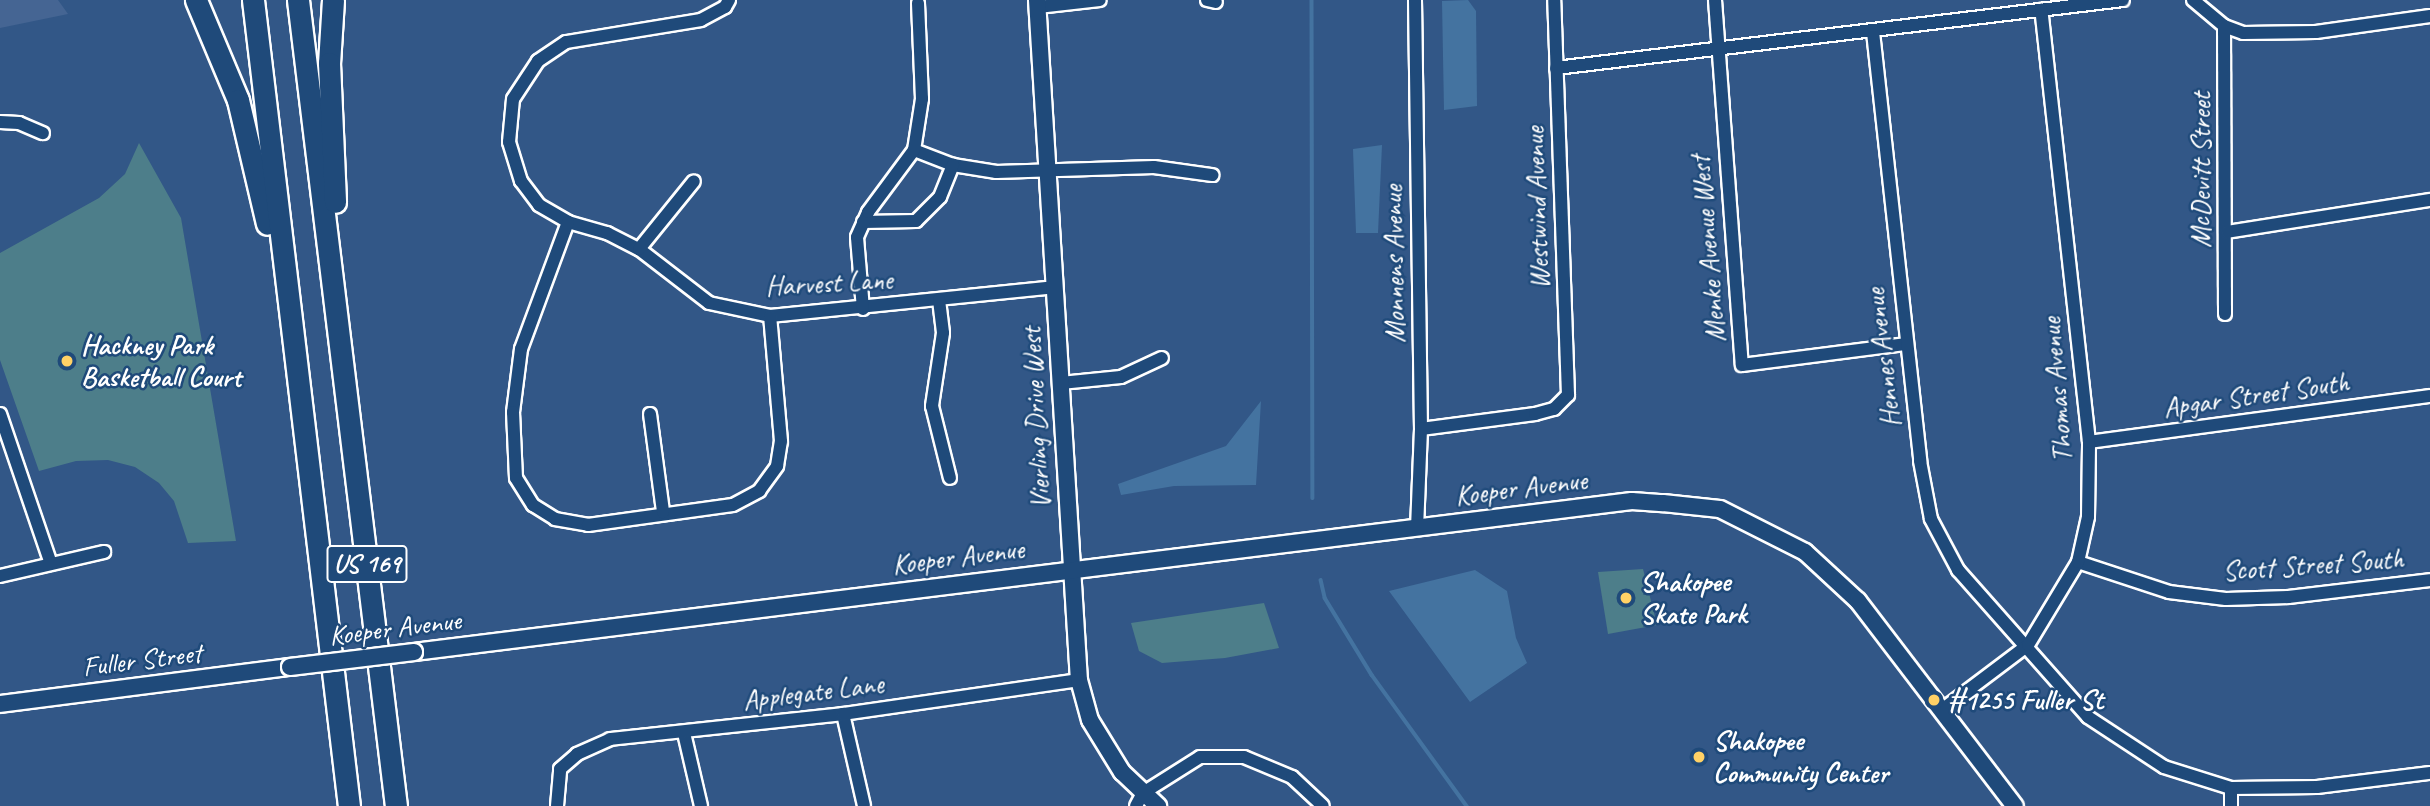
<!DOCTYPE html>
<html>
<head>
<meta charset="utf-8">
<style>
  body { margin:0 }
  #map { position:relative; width:2430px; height:806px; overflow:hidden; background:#325787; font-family:Caveat,sans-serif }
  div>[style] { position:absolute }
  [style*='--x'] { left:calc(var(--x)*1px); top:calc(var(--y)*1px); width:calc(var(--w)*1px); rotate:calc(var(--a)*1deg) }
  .built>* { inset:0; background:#456593 }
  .green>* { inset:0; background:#4d7e8a }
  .water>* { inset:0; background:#4473a0 }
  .stream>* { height:3.5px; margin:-1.75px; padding:0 1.75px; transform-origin:1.75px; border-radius:1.75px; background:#4473a0 }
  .roads { filter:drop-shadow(2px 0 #fff) drop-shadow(-2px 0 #fff) drop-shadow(0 2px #fff) drop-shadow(0 -2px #fff) }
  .street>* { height:12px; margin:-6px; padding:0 6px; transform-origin:6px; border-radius:6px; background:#1f4a7a }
  .secondary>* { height:16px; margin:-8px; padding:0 8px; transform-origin:8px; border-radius:8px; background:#1f4a7a }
  .highway>* { height:21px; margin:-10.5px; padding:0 10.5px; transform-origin:10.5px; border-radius:10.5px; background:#1f4a7a }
  .bridges { filter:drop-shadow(2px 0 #fff) drop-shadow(-2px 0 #fff) drop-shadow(0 2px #fff) drop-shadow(0 -2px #fff) }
  .secondary-bridge>* { height:16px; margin:-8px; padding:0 8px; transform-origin:8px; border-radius:8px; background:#1f4a7a }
  .dots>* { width:19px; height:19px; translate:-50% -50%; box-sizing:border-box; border:4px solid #1f4a7a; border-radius:50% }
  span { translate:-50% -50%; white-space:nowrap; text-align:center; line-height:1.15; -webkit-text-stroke:5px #1f4a7a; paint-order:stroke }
  .shield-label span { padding:2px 5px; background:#1f4a7a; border:2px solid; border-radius:5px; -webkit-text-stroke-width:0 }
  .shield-label { font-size:26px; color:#fff; font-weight:700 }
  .street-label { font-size:28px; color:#fff }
  .poi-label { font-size:28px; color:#fff; font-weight:700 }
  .left { translate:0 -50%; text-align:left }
</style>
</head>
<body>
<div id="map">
  <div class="built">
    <div style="clip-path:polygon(0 0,58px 0,68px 14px,0 28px)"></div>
  </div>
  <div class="green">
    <div style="clip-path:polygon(139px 143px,181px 218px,236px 541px,188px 543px,174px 501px,159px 483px,135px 467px,108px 460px,76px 461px,39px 471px,0 360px,0 253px,99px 198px,125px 174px)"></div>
    <div style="clip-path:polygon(1643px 569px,1657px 625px,1608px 634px,1598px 572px)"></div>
    <div style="clip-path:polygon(1264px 603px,1279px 648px,1225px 658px,1162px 663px,1139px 651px,1131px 623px)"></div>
  </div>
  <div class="water">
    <div style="clip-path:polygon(1468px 0,1476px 11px,1477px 106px,1444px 110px,1442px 1px)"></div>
    <div style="clip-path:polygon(1382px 145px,1378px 233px,1356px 233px,1353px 149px)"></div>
    <div style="clip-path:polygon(1261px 401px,1256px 485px,1174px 486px,1121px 495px,1118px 484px,1226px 446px)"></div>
    <div style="clip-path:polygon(1475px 570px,1507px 591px,1516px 638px,1527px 663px,1470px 702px,1389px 591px)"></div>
  </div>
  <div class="stream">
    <div style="--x:1312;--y:0;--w:498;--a:89.9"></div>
    <div style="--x:1321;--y:580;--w:18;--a:77"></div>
    <div style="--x:1325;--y:598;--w:90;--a:58.6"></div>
    <div style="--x:1372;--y:675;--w:162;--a:54.1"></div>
  </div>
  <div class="roads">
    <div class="street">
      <div style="--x:729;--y:0;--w:8;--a:120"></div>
      <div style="--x:725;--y:7;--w:27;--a:152"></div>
      <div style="--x:701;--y:20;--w:137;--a:170.7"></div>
      <div style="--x:566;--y:42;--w:34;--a:146"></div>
      <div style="--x:538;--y:61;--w:45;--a:123.3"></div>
      <div style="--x:513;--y:99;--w:43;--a:95.3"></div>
      <div style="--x:509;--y:142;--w:41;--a:72.9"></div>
      <div style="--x:521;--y:181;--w:30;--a:53"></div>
      <div style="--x:539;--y:205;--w:34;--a:30"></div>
      <div style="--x:568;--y:222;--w:41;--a:15.8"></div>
      <div style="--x:607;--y:233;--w:36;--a:27"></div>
      <div style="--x:639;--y:249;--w:88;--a:37.6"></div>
      <div style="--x:709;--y:303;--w:62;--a:12"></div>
      <div style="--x:770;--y:316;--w:285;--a:-5.8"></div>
      <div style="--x:1207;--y:0;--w:9;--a:13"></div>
      <div style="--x:1415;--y:0;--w:429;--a:89.2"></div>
      <div style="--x:1421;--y:429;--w:98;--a:92.3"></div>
      <div style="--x:1715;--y:0;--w:366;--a:85.8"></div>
      <div style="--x:1742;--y:365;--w:164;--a:-7.3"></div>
      <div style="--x:2193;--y:0;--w:40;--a:40"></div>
      <div style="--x:2224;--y:26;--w:20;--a:20"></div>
      <div style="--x:2243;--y:33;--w:73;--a:-0.8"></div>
      <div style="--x:2316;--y:32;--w:115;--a:-8"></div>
      <div style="--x:1038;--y:7;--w:62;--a:-6.4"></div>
      <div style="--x:2224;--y:26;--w:288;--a:89.8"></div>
      <div style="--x:1873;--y:32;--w:432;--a:83.7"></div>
      <div style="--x:1920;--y:461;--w:59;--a:79.3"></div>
      <div style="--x:1931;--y:519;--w:58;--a:62.1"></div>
      <div style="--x:1958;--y:570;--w:196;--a:48.5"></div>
      <div style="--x:2088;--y:717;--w:91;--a:33.3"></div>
      <div style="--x:2164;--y:767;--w:70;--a:17.4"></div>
      <div style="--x:2231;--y:788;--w:86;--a:-0.7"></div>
      <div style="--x:2317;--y:787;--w:114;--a:-7.1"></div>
      <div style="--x:1556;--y:68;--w:571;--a:-6.84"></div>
      <div style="--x:0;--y:122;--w:19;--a:3"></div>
      <div style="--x:19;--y:123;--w:26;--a:23"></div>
      <div style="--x:914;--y:150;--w:42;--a:21"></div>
      <div style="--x:953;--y:165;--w:44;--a:9.2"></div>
      <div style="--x:996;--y:172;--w:158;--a:-1.8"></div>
      <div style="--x:1154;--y:167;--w:59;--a:7.9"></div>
      <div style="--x:568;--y:222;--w:135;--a:110.3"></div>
      <div style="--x:521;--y:349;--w:64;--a:97.2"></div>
      <div style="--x:513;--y:412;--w:66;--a:87.4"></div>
      <div style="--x:516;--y:478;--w:32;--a:58"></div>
      <div style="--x:533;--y:505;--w:26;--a:32"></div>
      <div style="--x:555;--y:519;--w:34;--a:10"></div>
      <div style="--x:588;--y:525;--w:146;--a:-7.9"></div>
      <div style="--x:733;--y:505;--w:30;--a:-28"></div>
      <div style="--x:759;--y:491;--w:31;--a:-54"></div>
      <div style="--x:777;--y:466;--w:25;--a:-81"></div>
      <div style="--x:781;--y:441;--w:125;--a:-95"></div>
      <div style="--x:863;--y:222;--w:53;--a:-1.1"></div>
      <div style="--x:916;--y:221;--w:34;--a:-45"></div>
      <div style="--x:940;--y:197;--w:35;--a:-68"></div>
      <div style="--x:2227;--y:232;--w:206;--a:-9"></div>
      <div style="--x:639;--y:249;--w:87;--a:-51"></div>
      <div style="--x:939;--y:300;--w:33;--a:83"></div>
      <div style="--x:943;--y:333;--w:74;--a:98.6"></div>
      <div style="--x:932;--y:406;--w:74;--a:76"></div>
      <div style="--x:863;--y:309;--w:72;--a:-94.8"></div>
      <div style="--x:857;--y:237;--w:27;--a:-66"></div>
      <div style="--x:868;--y:212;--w:77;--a:-53.4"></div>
      <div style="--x:914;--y:150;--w:52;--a:-81.1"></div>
      <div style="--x:922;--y:99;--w:96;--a:-92.4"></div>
      <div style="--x:1061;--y:383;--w:60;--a:-5.7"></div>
      <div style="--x:1121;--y:377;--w:45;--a:-24.9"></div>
      <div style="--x:0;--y:414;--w:158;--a:71.2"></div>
      <div style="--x:650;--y:414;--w:99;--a:82.4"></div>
      <div style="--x:1421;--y:429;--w:115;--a:-7.5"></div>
      <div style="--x:1535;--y:414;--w:20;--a:-15"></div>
      <div style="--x:1554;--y:409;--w:20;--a:-45"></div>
      <div style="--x:1568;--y:395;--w:395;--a:-92"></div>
      <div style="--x:2089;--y:442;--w:344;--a:-7.7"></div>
      <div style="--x:2078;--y:562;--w:96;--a:18.2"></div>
      <div style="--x:2169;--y:592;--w:57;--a:7"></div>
      <div style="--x:2226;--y:599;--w:62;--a:-1.8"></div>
      <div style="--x:2288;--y:597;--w:143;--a:-6.8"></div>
      <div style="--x:0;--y:576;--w:107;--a:-13"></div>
      <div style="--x:1943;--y:709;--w:106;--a:-37"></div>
      <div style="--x:2028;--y:645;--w:97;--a:-58.9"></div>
      <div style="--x:2078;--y:562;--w:46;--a:-77.5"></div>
      <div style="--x:2088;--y:517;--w:75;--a:-89.2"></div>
      <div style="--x:2089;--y:442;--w:435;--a:-96.3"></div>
      <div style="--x:843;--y:714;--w:94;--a:77.1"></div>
      <div style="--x:684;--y:733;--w:75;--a:76.9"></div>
      <div style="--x:557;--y:806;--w:37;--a:-85"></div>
      <div style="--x:560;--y:769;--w:23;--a:-41"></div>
      <div style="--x:577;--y:754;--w:36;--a:-24"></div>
      <div style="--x:610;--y:739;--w:234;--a:-6.1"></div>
      <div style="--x:843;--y:714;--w:238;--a:-8.2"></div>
      <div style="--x:1136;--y:806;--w:15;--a:-62"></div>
      <div style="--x:1143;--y:793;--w:67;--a:-32.3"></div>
      <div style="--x:1200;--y:757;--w:44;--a:0"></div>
      <div style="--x:1244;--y:757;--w:52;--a:22.6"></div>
      <div style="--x:1292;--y:777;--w:42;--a:43.1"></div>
      <div style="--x:2231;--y:806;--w:18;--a:-90"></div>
    </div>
    <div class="secondary">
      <div style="--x:1037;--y:0;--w:681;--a:86.47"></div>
      <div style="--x:1079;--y:680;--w:41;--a:74.6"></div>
      <div style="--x:1090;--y:720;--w:61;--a:58.4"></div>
      <div style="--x:1122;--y:772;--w:50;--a:43.4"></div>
      <div style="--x:414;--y:652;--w:1227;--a:-7.07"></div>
      <div style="--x:1632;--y:501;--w:31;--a:4"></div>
      <div style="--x:1663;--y:503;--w:57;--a:6"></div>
      <div style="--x:1720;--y:509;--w:95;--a:26.8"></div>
      <div style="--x:1805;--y:552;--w:72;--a:42.8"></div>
      <div style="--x:1858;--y:601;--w:258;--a:52.6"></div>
      <div style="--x:0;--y:704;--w:292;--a:-7.3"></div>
    </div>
    <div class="highway">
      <div style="--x:196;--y:0;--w:108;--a:67.2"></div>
      <div style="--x:238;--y:100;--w:127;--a:76.8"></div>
      <div style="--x:253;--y:0;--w:812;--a:83.21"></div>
      <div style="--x:298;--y:0;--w:812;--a:83.07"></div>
      <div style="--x:333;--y:0;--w:63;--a:93.6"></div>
      <div style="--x:329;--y:63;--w:139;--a:87.5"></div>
    </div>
  </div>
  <div class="bridges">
    <div class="secondary-bridge">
      <div style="--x:290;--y:667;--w:125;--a:-6.9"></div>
    </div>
  </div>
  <div class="dots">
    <div style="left:67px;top:361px;background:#ffd166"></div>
    <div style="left:1626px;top:598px;background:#ffd166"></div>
    <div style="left:1934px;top:700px;background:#ffd166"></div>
    <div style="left:1699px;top:757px;background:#ffd166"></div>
  </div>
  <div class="shield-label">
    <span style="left:367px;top:564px">US 169</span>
  </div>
  <div class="street-label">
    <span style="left:2201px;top:170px;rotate:-90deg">McDevitt Street</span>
    <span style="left:1537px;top:208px;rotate:-92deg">Westwind Avenue</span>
    <span style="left:1708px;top:249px;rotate:-95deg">Menke Avenue West</span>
    <span style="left:1394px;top:264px;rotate:-91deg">Monnens Avenue</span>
    <span style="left:829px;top:283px;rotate:-3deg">Harvest Lane</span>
    <span style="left:1883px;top:358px;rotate:-97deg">Hennes Avenue</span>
    <span style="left:2057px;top:390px;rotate:-95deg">Thomas Avenue</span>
    <span style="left:2256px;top:395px;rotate:-8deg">Apgar Street South</span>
    <span style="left:1036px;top:418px;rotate:-93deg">Vierling Drive West</span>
    <span style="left:1521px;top:488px;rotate:-7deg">Koeper Avenue</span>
    <span style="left:958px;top:557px;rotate:-7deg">Koeper Avenue</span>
    <span style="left:2313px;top:565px;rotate:-4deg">Scott Street South</span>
    <span style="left:395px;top:628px;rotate:-7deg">Koeper Avenue</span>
    <span style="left:142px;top:660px;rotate:-7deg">Fuller Street</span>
    <span style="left:813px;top:692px;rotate:-7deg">Applegate Lane</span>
  </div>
  <div class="poi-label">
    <span class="left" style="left:81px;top:361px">Hackney Park<br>Basketball Court</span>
    <span class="left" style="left:1640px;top:598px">Shakopee<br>Skate Park</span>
    <span class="left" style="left:1948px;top:700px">#1255 Fuller St</span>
    <span class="left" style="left:1713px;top:757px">Shakopee<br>Community Center</span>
  </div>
</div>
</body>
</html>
